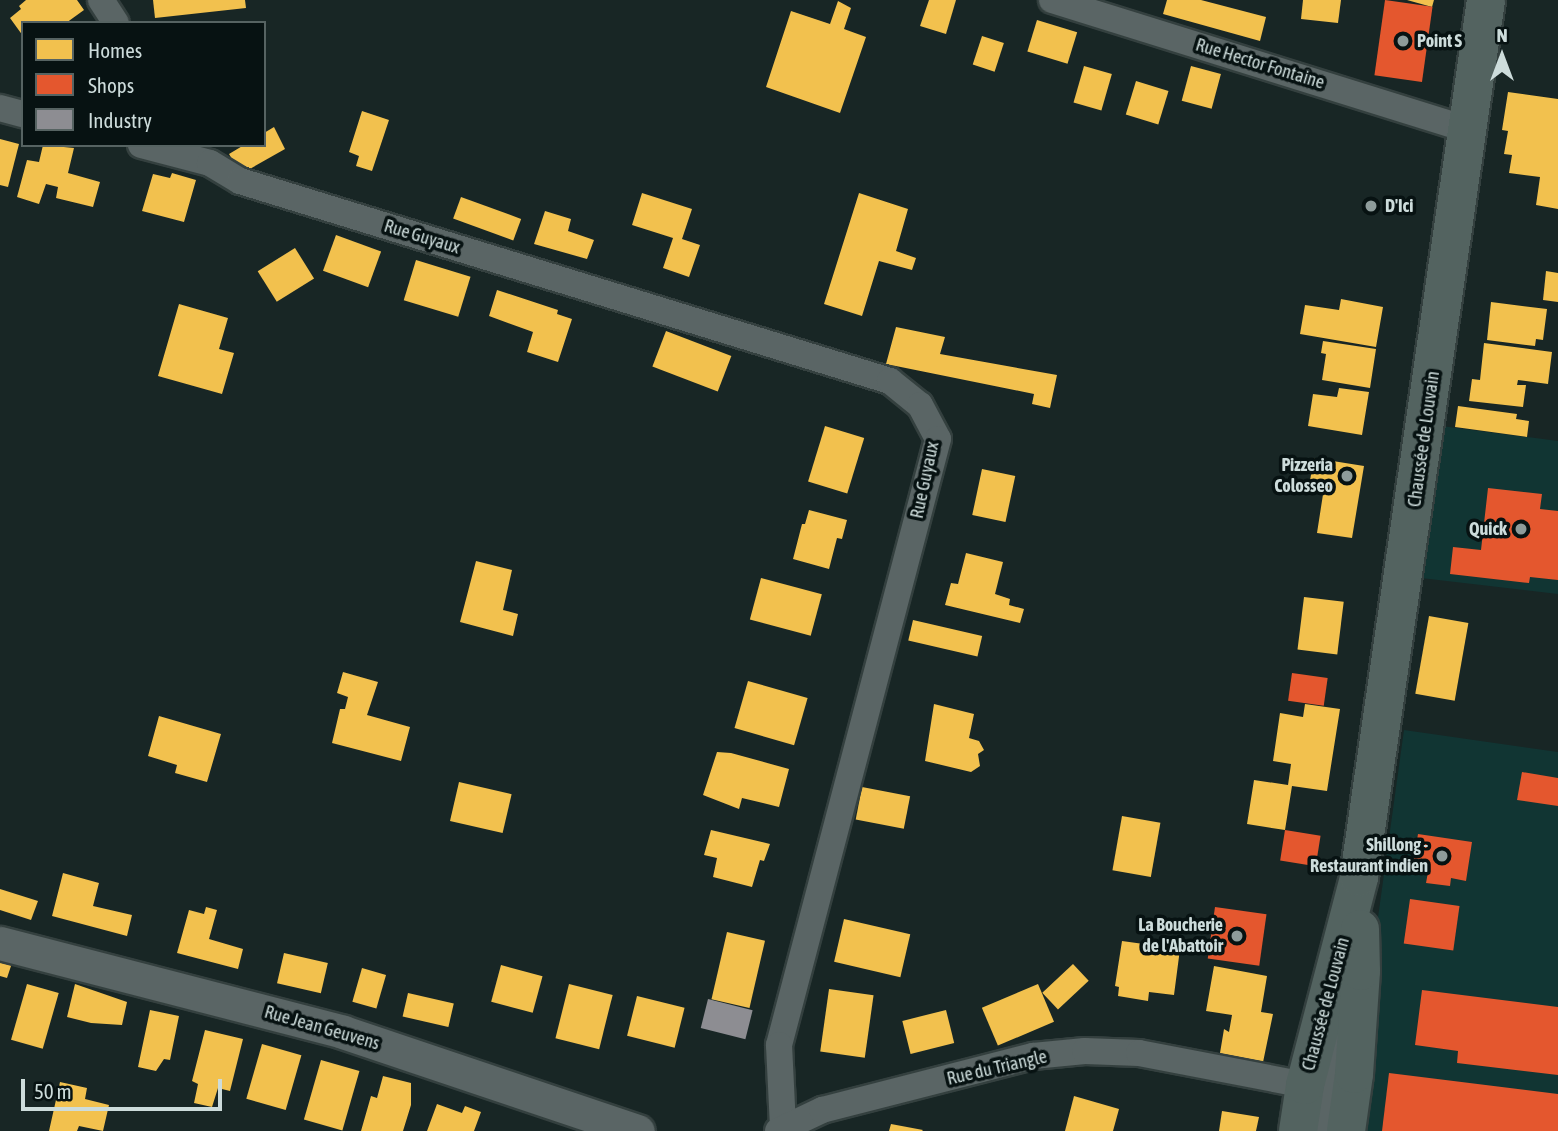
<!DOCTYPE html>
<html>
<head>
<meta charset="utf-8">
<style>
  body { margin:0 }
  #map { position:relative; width:1558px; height:1131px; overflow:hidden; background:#182625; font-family:"Asap Condensed",sans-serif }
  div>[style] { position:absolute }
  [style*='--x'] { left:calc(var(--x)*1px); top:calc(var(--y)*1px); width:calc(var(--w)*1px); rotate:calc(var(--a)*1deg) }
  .built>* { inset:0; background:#113533 }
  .homes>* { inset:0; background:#f2c14e; transform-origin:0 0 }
  .shops>* { inset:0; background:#e4572e; transform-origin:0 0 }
  .industry>* { inset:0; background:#8d8d92; transform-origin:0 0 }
  .roads { filter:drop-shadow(2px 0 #34403f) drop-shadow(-2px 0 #34403f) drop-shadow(0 2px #34403f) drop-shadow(0 -2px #34403f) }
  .minor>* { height:26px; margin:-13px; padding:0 13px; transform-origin:13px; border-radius:13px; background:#5a6565 }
  .tertiary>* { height:33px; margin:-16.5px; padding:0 16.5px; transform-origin:16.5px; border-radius:16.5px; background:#5a6565 }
  .primary>* { height:38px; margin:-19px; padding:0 19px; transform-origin:19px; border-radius:19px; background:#536360 }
  .dots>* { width:19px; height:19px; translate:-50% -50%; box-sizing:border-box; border:4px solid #071212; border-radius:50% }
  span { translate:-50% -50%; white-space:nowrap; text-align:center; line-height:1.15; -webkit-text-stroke:7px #071212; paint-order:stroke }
  .poi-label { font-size:18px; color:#cddcdb; font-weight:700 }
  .left { translate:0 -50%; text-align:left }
  .right { translate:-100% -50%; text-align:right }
  .street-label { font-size:18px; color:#cddcdb }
  .legend { position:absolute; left:21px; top:21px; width:245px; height:126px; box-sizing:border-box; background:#071212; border:2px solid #566362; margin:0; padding:9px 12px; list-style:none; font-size:21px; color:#cddcdb }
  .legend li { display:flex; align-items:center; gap:14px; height:35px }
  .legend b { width:35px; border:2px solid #566362 }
  .north { position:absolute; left:1467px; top:21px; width:70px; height:70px; -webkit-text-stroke:5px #071212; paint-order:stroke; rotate:0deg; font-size:19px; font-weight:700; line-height:28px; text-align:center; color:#cddcdb }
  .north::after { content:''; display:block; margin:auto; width:24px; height:32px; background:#cddcdb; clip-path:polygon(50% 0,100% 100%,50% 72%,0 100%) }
  .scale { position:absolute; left:21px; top:1079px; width:201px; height:32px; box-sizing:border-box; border:4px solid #cddcdb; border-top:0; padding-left:9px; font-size:21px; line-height:24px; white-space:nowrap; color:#cddcdb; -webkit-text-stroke:5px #071212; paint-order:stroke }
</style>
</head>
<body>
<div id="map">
  <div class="built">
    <div style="clip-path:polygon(1426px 424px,1558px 441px,1558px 594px,1404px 576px)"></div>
    <div style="clip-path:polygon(1404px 730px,1558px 752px,1558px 1131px,1358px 1131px,1382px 953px,1375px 939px)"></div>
  </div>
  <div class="homes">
    <div style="clip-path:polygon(26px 0,77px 0,84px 10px,66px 23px,23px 23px,23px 36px,10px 18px,21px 9px,19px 6px)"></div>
    <div style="clip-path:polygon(153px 0,245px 0,246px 8px,155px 18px)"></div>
    <div style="clip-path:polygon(929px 0,956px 0,946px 34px,920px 26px)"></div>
    <div style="clip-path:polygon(1167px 0,1201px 0,1266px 17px,1260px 41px,1163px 14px)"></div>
    <div style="clip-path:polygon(1303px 0,1341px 0,1338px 23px,1301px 19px)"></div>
    <div style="clip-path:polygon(1407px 0,1434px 0,1432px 7px)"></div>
    <div style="clip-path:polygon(838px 1px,851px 8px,844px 29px,866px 37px,840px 113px,766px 87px,791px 11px,830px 24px)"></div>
    <div style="left:1037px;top:20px;width:42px;height:33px;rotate:17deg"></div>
    <div style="left:982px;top:36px;width:23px;height:30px;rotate:18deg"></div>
    <div style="left:1084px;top:66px;width:29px;height:38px;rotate:16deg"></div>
    <div style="left:1191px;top:66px;width:31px;height:36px;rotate:15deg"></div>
    <div style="left:1136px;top:81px;width:34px;height:35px;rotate:17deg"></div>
    <div style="clip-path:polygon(1508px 92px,1558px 99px,1558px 209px,1536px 205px,1540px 177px,1509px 173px,1512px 155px,1504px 154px,1508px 131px,1502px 130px)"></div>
    <div style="clip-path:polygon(362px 111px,389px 120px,372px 171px,356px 166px,359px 156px,349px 152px)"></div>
    <div style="clip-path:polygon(274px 127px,285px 149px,241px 174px,229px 154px,244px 145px,264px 145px,264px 133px)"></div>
    <div style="clip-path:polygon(0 139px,19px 144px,8px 187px,0 185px)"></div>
    <div style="clip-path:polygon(43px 145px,74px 148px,68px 173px,100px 182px,93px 207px,56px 198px,58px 187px,46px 184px,39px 204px,17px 197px,27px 160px,39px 162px)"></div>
    <div style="clip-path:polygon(172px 173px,196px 180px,184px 222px,142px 211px,153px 174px,170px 178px)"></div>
    <div style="clip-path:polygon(642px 193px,692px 209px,682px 239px,700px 245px,689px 277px,663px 268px,673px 238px,632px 225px)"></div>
    <div style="clip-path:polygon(859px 193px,908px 209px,896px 251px,916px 258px,912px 270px,879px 261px,862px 316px,824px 304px)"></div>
    <div style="left:461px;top:197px;width:64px;height:23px;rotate:20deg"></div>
    <div style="clip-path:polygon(545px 211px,571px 219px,568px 231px,594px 240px,587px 259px,534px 244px)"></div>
    <div style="left:336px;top:235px;width:48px;height:38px;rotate:20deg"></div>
    <div style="left:295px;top:248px;width:36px;height:44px;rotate:58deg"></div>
    <div style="left:416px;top:260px;width:57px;height:42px;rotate:17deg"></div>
    <div style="clip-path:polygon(1546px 271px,1558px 273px,1558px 302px,1543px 300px)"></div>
    <div style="clip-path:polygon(497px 290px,558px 310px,557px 314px,572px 319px,558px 362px,527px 352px,533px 332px,489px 316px)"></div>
    <div style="clip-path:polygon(1341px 299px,1383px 307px,1376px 347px,1300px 334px,1305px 305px,1339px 310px)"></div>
    <div style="clip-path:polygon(1491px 302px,1547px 309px,1543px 340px,1536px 339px,1535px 346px,1487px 340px)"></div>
    <div style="clip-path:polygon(179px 304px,228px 318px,219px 349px,234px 353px,222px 394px,158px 376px)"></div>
    <div style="clip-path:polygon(896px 327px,945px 337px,940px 354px,1057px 375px,1050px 408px,1032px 404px,1034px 394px,886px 364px)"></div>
    <div style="left:666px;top:331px;width:70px;height:38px;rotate:21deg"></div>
    <div style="clip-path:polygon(1323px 341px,1376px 349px,1370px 388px,1322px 380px,1326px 354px,1321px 353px)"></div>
    <div style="clip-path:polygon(1484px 343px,1552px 352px,1548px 384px,1518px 380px,1517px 385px,1526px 385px,1523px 407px,1469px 401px,1472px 379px,1480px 380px)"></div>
    <div style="clip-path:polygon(1339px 388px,1369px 392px,1362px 435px,1308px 426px,1313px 394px,1337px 397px)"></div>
    <div style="clip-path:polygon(1458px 406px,1517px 414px,1516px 419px,1529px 421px,1527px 437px,1455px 427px)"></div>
    <div style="left:825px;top:426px;width:41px;height:58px;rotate:17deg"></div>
    <div style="clip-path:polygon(1314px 458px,1364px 466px,1352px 538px,1317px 533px,1324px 488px,1309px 486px)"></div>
    <div style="left:982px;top:469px;width:34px;height:47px;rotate:12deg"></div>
    <div style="clip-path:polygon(809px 510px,847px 520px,842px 539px,837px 538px,829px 569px,793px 559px,802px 524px,805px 524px)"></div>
    <div style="clip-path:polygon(966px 553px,1003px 562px,995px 594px,1010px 599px,1009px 605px,1024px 609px,1020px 623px,945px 605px,951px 583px,958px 584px)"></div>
    <div style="clip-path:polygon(476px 561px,512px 570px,503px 610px,518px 614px,513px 636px,460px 622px)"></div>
    <div style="left:761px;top:578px;width:63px;height:43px;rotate:15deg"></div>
    <div style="left:1304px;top:597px;width:40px;height:53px;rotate:7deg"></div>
    <div style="left:1429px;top:616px;width:40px;height:79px;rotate:10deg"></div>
    <div style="left:913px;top:620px;width:71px;height:21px;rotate:13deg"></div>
    <div style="clip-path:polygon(343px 672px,378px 682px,367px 715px,410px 727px,401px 761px,332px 743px,340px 709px,345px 709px,348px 697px,337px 693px)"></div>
    <div style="left:748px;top:681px;width:62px;height:49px;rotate:16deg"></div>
    <div style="clip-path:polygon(934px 704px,974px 714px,969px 738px,979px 741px,984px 750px,978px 754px,980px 766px,971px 772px,925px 761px)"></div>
    <div style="clip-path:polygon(1305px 704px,1340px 709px,1327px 791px,1292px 786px,1285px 830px,1247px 824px,1254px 780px,1288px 785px,1291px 764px,1273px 761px,1280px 713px,1303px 717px)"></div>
    <div style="clip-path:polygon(159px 716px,221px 734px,207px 782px,175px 773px,177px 765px,148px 756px)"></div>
    <div style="clip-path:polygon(717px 752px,731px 753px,789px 769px,779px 807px,742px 798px,739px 809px,703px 795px)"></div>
    <div style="left:459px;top:782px;width:54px;height:40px;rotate:13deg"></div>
    <div style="left:862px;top:787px;width:49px;height:33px;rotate:11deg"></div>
    <div style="left:1122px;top:816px;width:39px;height:55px;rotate:10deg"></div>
    <div style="clip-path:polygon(711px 830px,770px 844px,764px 861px,760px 860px,752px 887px,713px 877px,717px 858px,704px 855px)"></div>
    <div style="clip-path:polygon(63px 873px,99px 883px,93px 906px,132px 915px,127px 936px,52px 916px)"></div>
    <div style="clip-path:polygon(0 889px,38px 901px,31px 920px,0 910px)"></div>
    <div style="clip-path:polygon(206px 907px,217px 910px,209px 939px,243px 949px,238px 969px,177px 953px,189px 910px,204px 914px)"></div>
    <div style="left:844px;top:919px;width:68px;height:44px;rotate:13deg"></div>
    <div style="left:727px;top:932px;width:39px;height:69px;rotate:13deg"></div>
    <div style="clip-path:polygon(1122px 941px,1180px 949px,1174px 995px,1149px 992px,1148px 1001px,1118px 996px,1119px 987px,1115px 986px)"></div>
    <div style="clip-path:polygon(0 953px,14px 957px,7px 978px,0 976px)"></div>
    <div style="left:284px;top:953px;width:45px;height:31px;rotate:13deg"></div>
    <div style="left:1073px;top:964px;width:23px;height:42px;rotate:47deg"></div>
    <div style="left:501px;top:965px;width:43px;height:38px;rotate:15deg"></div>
    <div style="clip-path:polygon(1214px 966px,1267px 976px,1261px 1012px,1273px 1014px,1261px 1072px,1218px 1065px,1224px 1029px,1229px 1032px,1232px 1015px,1206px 1011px)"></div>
    <div style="left:362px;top:968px;width:25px;height:35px;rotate:16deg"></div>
    <div style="left:27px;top:984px;width:33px;height:58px;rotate:16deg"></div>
    <div style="clip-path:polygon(75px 984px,127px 1002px,122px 1025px,91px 1023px,67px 1017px)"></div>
    <div style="left:569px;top:984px;width:45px;height:56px;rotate:14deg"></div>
    <div style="left:1038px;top:984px;width:41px;height:61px;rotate:67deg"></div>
    <div style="left:829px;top:989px;width:45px;height:63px;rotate:8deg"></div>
    <div style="left:408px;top:993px;width:47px;height:24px;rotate:13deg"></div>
    <div style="left:637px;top:996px;width:49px;height:41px;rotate:14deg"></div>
    <div style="clip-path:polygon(150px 1010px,179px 1016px,170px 1060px,164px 1059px,156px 1071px,138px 1067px)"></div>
    <div style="left:946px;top:1010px;width:34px;height:45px;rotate:76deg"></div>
    <div style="clip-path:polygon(205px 1030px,243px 1039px,230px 1091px,218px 1088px,212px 1107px,194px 1103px,198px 1084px,192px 1081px)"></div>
    <div style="left:262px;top:1044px;width:41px;height:57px;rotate:16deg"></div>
    <div style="left:321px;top:1060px;width:40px;height:62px;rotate:16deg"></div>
    <div style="clip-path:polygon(383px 1076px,411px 1083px,411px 1105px,403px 1131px,361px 1131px,371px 1096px,377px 1098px)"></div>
    <div style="clip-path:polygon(60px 1082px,87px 1088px,85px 1099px,109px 1105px,103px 1131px,79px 1126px,77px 1131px,49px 1131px)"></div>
    <div style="clip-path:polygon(1074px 1096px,1119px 1109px,1113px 1131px,1065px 1131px)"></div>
    <div style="clip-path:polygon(437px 1104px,462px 1113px,465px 1106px,481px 1112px,474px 1131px,427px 1131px)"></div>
    <div style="clip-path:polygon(1222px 1111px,1259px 1117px,1256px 1131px,1219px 1131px)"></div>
    <div style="clip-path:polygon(891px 1124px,923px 1130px,922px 1131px,889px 1131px)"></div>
  </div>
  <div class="shops">
    <div style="left:1385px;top:0;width:48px;height:76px;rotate:8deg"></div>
    <div style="clip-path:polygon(1488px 488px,1542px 494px,1540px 509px,1558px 511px,1558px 580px,1530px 577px,1529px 583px,1450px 574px,1453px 547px,1481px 550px)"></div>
    <div style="left:1292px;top:673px;width:36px;height:28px;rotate:8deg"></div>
    <div style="clip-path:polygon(1522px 772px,1558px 778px,1558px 806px,1517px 800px)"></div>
    <div style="left:1285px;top:830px;width:36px;height:31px;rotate:9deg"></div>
    <div style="clip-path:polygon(1418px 834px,1472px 842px,1466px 881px,1451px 878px,1450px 886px,1426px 883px,1428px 872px,1412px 870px)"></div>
    <div style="left:1410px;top:899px;width:50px;height:45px;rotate:8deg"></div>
    <div style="left:1215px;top:907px;width:52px;height:52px;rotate:8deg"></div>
    <div style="clip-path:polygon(1422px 990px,1558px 1007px,1558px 1075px,1457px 1063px,1458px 1051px,1415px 1045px)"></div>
    <div style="clip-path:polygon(1389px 1073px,1558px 1094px,1558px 1131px,1382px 1131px)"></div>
  </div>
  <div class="industry">
    <div style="left:708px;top:999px;width:46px;height:30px;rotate:14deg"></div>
  </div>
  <div class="roads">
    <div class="minor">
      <div style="--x:101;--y:0;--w:27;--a:57"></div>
      <div style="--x:1052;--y:0;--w:435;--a:17.3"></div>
      <div style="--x:0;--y:108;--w:24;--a:15"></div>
      <div style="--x:141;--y:145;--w:71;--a:14.6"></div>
      <div style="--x:210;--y:163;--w:35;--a:31"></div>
      <div style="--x:240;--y:181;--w:680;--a:17.1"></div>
      <div style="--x:890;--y:381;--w:38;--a:39"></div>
      <div style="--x:920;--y:405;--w:38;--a:62"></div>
      <div style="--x:938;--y:439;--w:627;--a:104.7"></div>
      <div style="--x:779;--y:1045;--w:82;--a:87.2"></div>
      <div style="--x:778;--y:1131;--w:49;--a:-25.5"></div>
      <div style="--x:822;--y:1110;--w:218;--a:-14.4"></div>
      <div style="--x:1033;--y:1056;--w:52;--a:-5.5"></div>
      <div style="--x:1085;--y:1051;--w:54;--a:2.1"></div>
      <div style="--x:1139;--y:1053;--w:169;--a:10.9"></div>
    </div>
    <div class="tertiary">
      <div style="--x:0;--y:943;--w:354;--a:14.5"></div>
      <div style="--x:343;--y:1032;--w:311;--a:18.6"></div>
      <div style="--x:1323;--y:1131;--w:139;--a:-81.3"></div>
    </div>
    <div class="primary">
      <div style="--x:1298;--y:1131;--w:47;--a:-81.3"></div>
      <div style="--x:1305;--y:1085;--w:215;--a:-75.4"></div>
      <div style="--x:1359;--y:877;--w:886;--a:-81.76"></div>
      <div style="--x:1346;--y:1131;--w:58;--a:-82"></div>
      <div style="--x:1354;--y:1074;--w:103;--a:-86.1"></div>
      <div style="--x:1361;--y:971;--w:42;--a:-91.4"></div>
    </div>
  </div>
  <div class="dots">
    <div style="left:1403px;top:41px;background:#8e9c9b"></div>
    <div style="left:1371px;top:206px;background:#8e9c9b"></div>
    <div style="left:1347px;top:476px;background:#8e9c9b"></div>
    <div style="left:1521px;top:529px;background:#8e9c9b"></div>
    <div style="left:1442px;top:856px;background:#8e9c9b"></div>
    <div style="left:1237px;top:936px;background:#8e9c9b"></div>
  </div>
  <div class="poi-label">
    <span class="left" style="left:1417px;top:41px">Point S</span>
    <span class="left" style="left:1385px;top:206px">D'Ici</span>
    <span class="right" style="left:1333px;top:476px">Pizzeria<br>Colosseo</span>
    <span class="right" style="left:1507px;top:529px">Quick</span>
    <span class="right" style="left:1428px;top:856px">Shillong -<br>Restaurant indien</span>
    <span class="right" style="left:1223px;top:936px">La Boucherie<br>de l'Abattoir</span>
  </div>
  <div class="street-label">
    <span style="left:1260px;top:64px;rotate:17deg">Rue Hector Fontaine</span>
    <span style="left:422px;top:237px;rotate:17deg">Rue Guyaux</span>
    <span style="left:1424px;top:439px;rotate:-82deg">Chaussée de Louvain</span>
    <span style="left:925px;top:480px;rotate:-78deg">Rue Guyaux</span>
    <span style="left:1326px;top:1004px;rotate:-75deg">Chaussée de Louvain</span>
    <span style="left:322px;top:1028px;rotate:16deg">Rue Jean Geuvens</span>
    <span style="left:997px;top:1068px;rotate:-13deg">Rue du Triangle</span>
  </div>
  <ul class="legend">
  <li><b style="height:19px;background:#f2c14e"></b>Homes</li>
  <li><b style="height:19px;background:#e4572e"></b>Shops</li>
  <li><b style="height:19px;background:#8d8d92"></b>Industry</li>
  </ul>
  <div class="north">N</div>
  <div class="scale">50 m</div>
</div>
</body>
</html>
